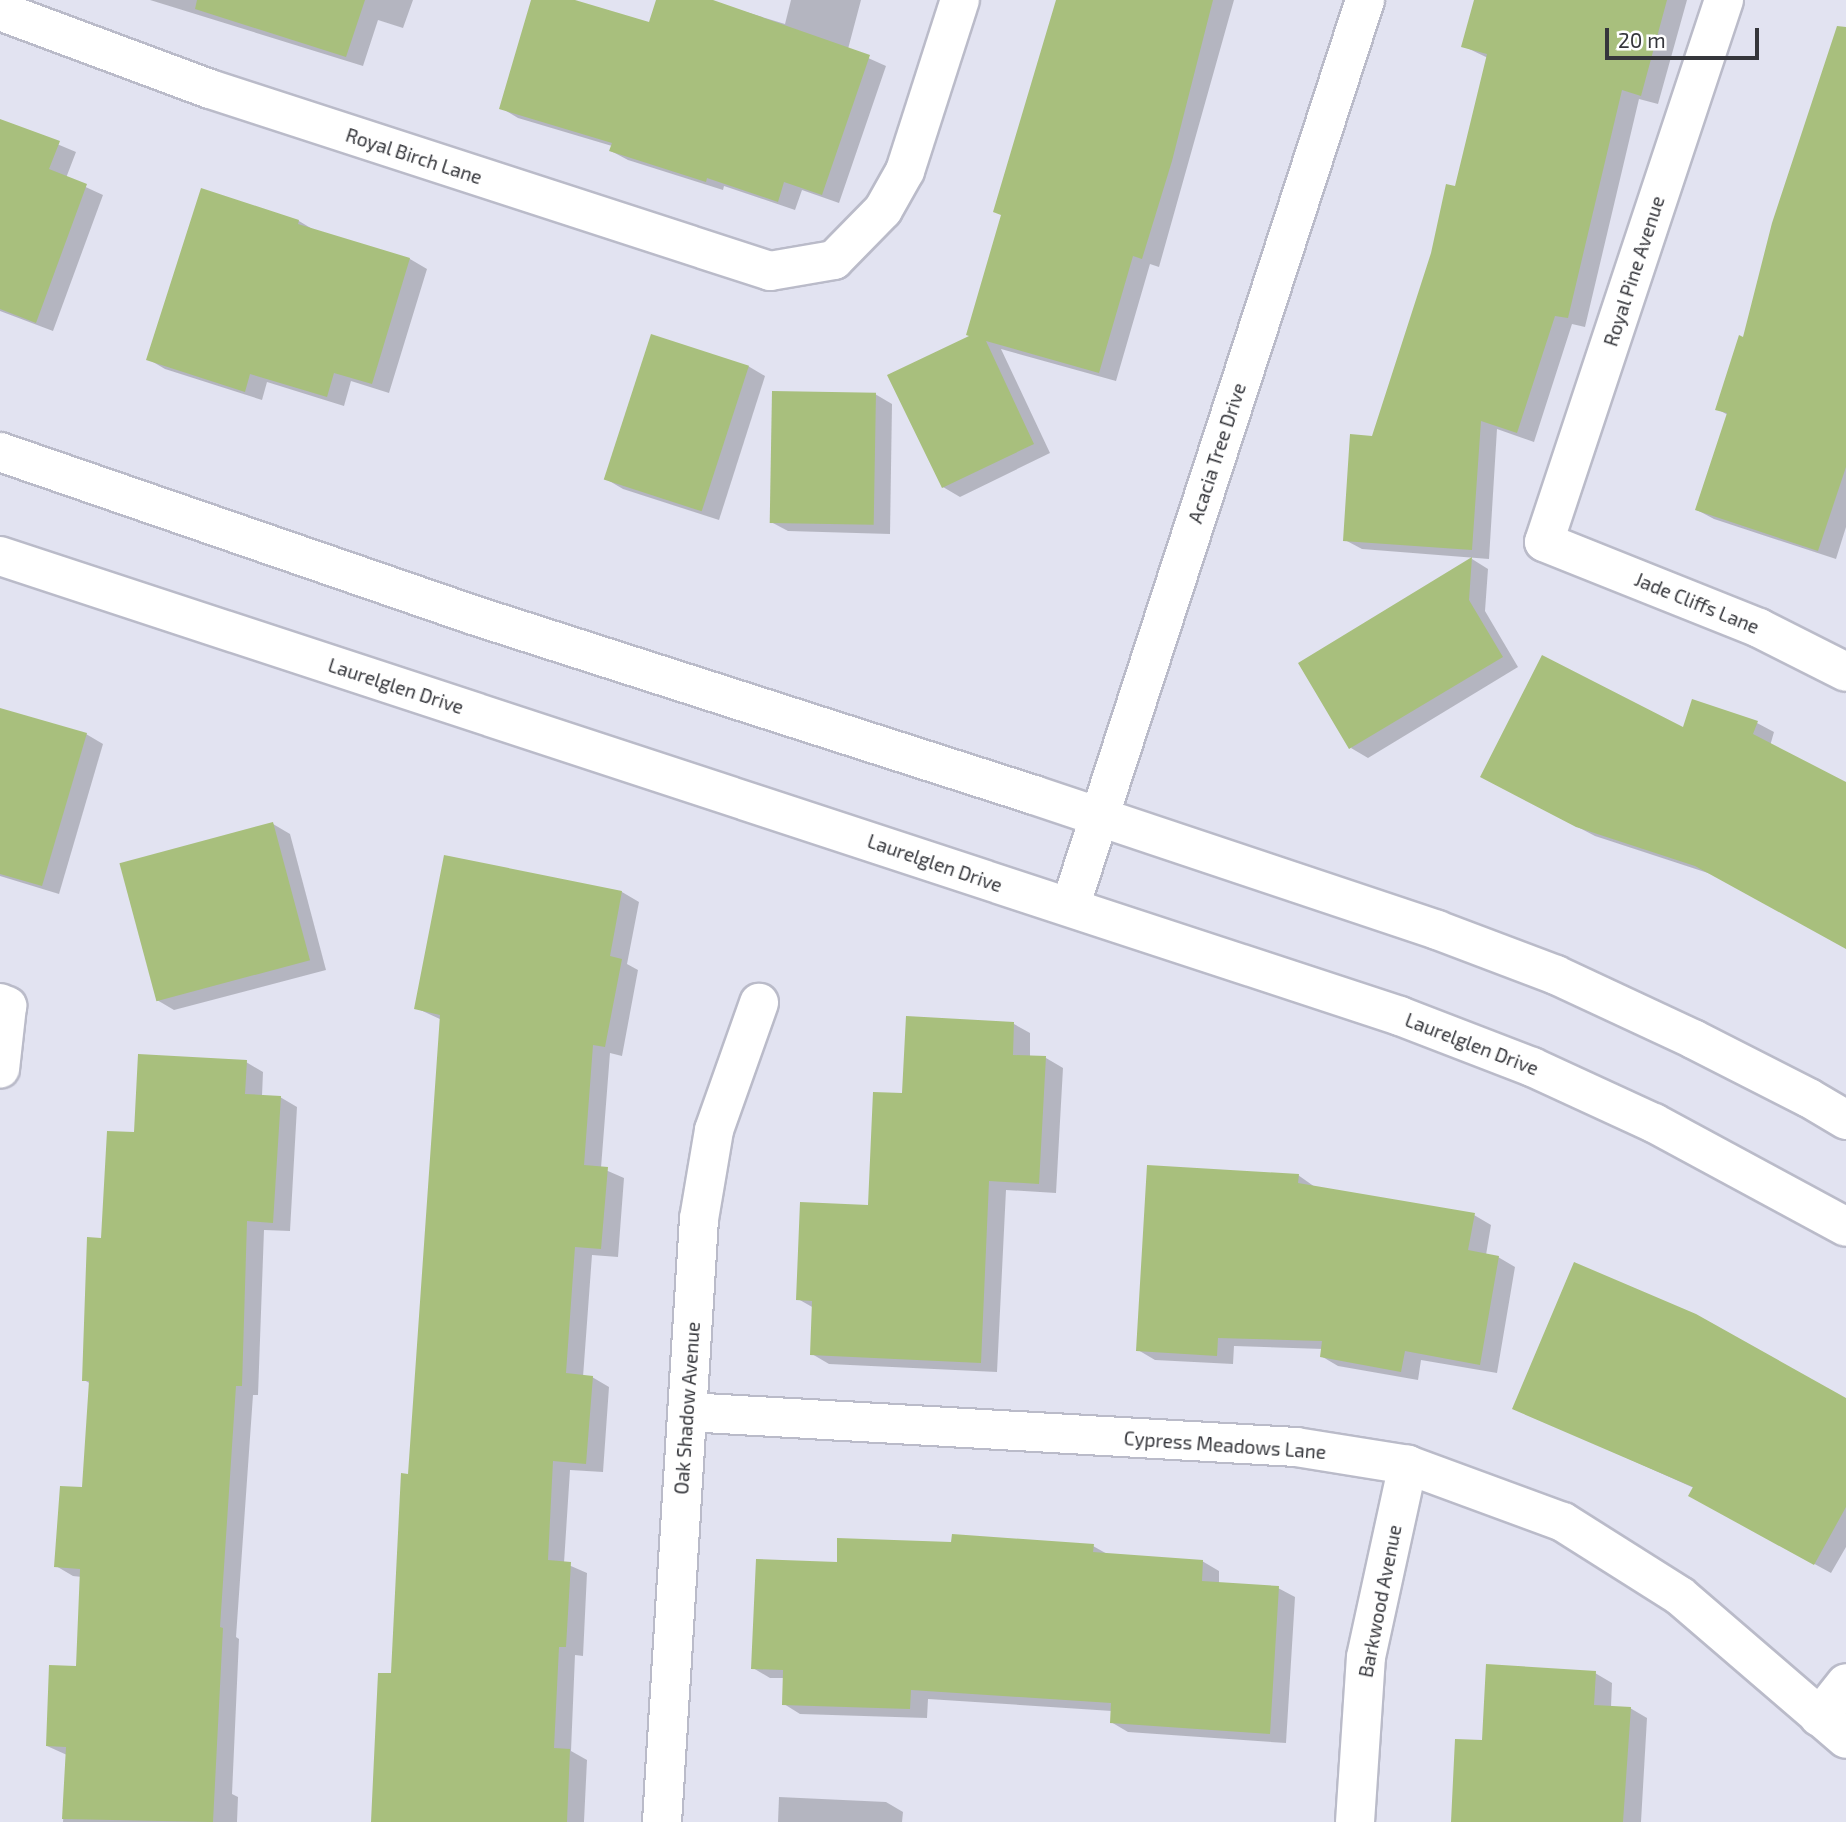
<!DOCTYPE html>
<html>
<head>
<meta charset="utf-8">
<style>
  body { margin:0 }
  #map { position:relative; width:1846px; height:1822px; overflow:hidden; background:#e2e3f1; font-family:"Exo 2",sans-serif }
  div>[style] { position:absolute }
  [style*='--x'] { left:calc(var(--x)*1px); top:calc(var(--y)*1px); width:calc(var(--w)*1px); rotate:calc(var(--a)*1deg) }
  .shadow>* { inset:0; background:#0003 }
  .building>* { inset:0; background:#a8bf7d; transform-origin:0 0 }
  .roads { filter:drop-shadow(2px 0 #babbc9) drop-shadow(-2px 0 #babbc9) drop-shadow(0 2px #babbc9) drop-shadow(0 -2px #babbc9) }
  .minor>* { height:38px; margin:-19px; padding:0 19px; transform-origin:19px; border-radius:19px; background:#fff }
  span { translate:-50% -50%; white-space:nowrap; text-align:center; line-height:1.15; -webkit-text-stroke:6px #fff; paint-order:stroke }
  .street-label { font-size:19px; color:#35363b }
  .scale { position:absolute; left:1605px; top:28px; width:154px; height:32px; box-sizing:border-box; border:4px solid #35363b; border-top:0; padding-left:9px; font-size:21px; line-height:24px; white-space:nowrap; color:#35363b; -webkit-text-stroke:5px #fff; paint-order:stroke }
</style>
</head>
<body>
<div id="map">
  <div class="shadow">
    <div style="clip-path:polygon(150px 0,413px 0,403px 28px,378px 20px,363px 66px)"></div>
    <div style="clip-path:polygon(533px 0,568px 0,650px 24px,658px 0,707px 0,785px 24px,791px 0,861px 0,848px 49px,886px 66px,839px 203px,802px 190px,795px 210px,724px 186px,723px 190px,628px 160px,611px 151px,612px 146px,518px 118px,501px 108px)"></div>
    <div style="clip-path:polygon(1075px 0,1234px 0,1159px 267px,1150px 264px,1116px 381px,1001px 349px,1050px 453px,960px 497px,943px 487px,972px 337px)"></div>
    <div style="clip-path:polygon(1476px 0,1687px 0,1658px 104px,1639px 99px,1585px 327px,1572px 324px,1534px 442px,1497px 429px,1489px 559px,1362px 549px,1345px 540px,1373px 438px,1457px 188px,1488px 58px,1463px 46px)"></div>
    <div style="clip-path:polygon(1846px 34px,1846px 527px,1836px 559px,1714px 519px,1697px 510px,1728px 415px,1717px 409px,1744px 339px)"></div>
    <div style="clip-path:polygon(0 120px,76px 152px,66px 178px,103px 195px,53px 331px,0 311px)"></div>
    <div style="clip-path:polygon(202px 190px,299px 221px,314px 230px,410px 259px,427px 269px,389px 393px,351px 381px,344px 406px,267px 382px,262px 400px,165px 369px,148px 359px)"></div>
    <div style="clip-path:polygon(748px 366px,765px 376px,719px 520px,623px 489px,606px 479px)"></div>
    <div style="clip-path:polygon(875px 394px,892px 404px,890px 534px,788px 531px,771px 522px)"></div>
    <div style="clip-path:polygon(1472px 559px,1488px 569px,1485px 611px,1518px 667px,1368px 758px,1351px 748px)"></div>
    <div style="clip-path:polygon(0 709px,86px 734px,103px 744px,59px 894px,0 876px)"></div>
    <div style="clip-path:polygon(1757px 723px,1774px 732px,1770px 746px,1846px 784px,1846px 947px,1714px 875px,1595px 836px,1499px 786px,1684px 730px)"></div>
    <div style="clip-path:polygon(273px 824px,290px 834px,326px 970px,174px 1010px,157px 1000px)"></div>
    <div style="clip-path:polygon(446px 857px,622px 892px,639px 902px,627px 964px,638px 970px,622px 1056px,610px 1053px,601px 1168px,624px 1178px,618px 1257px,592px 1255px,583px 1377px,592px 1377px,609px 1387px,603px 1472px,570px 1470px,564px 1563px,587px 1573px,583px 1656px,575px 1655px,571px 1751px,587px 1760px,584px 1822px,373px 1822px,392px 1675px,410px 1475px,442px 1020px,416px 1008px)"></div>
    <div style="clip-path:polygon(1014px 1024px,1030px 1033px,1030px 1057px,1046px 1058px,1063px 1068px,1056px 1193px,1006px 1190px,997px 1372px,829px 1364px,812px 1354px,814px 1308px,798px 1299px,869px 1207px,903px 1095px)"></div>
    <div style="clip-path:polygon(246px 1062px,263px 1072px,262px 1096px,280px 1097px,297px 1107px,290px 1231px,264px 1230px,258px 1395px,253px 1395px,236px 1637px,239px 1639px,232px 1794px,238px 1797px,237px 1822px,63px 1822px,67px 1755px,47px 1746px,77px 1668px,82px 1577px,73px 1576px,56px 1566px,84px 1489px,91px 1384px,84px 1380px,103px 1239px,135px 1134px)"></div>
    <div style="clip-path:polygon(1298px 1175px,1315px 1187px,1474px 1215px,1491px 1225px,1486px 1255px,1498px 1257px,1515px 1267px,1497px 1373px,1421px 1360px,1418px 1380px,1338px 1366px,1321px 1356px,1323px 1349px,1234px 1346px,1233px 1364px,1155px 1360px,1138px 1350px)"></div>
    <div style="clip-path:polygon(1846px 1400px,1846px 1547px,1831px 1573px,1707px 1505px,1694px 1488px,1515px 1408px)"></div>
    <div style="clip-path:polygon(1093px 1546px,1109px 1555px,1202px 1561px,1219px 1571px,1219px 1584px,1278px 1588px,1295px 1597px,1286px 1743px,1128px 1732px,1111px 1722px,1112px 1711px,928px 1699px,927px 1718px,800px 1714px,784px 1704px,784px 1678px,770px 1678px,753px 1668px,838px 1564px)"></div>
    <div style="clip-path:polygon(1595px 1673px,1612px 1683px,1611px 1707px,1630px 1708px,1647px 1718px,1641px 1822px,1453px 1822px,1484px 1742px)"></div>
    <div style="clip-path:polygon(779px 1797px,886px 1802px,903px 1812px,902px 1822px,778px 1822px)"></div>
  </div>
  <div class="building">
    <div style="clip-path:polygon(197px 0,365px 0,346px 57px,195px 9px)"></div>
    <div style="clip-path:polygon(531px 0,575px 0,649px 22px,656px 0,713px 0,870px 55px,822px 195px,784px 182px,778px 202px,707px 178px,706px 182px,609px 151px,612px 143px,499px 109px)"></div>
    <div style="clip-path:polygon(1056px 0,1213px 0,1172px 161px,1142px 259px,1133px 256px,1099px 373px,986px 341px,1034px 444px,942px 488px,887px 375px,969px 336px,966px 335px,1001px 215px,993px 212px)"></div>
    <div style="clip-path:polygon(1474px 0,1667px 0,1641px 96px,1622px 90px,1568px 318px,1555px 316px,1517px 433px,1481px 421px,1472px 550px,1343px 541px,1350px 434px,1372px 436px,1431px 253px,1446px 184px,1455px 186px,1487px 54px,1461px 47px)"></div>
    <div style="clip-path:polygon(1837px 26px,1846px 27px,1846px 467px,1818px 551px,1695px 510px,1727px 413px,1715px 410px,1739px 335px,1743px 337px,1772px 223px)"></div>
    <div style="clip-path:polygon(0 119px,60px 141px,49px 169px,87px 184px,36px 323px,0 309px)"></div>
    <div style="clip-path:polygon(201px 188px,299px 220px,298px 224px,410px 258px,372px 384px,334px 373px,327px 397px,250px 374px,245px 392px,146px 360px)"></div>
    <div style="left:651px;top:334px;width:103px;height:153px;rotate:18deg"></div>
    <div style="left:772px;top:391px;width:104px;height:132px;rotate:1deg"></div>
    <div style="clip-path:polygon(1472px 557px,1469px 600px,1503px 657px,1349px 749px,1298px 663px)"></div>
    <div style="clip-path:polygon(1542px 655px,1683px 727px,1692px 699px,1758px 721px,1753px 734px,1846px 782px,1846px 949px,1695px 866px,1576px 827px,1480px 777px)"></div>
    <div style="clip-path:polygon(0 708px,87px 733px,42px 886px,0 874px)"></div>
    <div style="left:273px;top:822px;width:143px;height:159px;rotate:75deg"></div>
    <div style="clip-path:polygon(444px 855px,622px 891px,610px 956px,622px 959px,605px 1047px,593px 1045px,584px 1165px,608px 1167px,601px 1249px,575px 1247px,566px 1373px,593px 1376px,586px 1464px,553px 1461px,548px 1560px,571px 1562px,566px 1647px,559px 1647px,554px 1748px,570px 1749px,567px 1822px,371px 1822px,378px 1673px,391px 1673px,401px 1473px,408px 1474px,440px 1015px,414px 1009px)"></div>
    <div style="clip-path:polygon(906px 1016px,1014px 1022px,1013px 1055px,1046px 1056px,1039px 1184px,989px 1181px,981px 1363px,810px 1355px,812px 1301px,796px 1300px,800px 1202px,868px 1205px,873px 1092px,902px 1093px)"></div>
    <div style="clip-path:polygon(138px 1054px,247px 1060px,245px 1094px,281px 1096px,273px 1223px,247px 1221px,242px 1386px,236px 1386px,220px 1627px,223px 1628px,213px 1822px,62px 1819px,66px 1747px,46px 1746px,49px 1665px,76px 1666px,80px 1569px,54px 1567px,60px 1486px,82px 1487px,89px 1381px,82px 1381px,87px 1237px,101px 1238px,107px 1131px,134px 1132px)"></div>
    <div style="clip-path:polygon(1147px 1165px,1299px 1174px,1298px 1183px,1475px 1213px,1468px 1250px,1499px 1256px,1480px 1365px,1405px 1351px,1401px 1372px,1320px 1357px,1322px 1341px,1218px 1338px,1217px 1356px,1136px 1351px)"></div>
    <div style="clip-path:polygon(1574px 1262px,1696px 1314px,1846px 1398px,1846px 1507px,1814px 1565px,1688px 1496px,1693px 1487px,1512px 1409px)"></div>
    <div style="clip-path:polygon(952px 1534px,1094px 1544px,1093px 1552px,1203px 1560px,1202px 1581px,1279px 1586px,1270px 1734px,1110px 1723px,1111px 1703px,911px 1690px,910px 1709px,782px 1705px,783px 1670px,751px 1669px,756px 1559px,837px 1562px,837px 1538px,951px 1542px)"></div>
    <div style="clip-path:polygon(1486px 1664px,1596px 1671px,1594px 1705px,1631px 1707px,1623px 1822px,1451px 1822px,1455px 1739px,1482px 1740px)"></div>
  </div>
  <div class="roads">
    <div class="minor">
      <div style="--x:1724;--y:0;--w:571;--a:108.37"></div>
      <div style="--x:1544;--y:542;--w:232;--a:21.8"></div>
      <div style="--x:1759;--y:628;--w:97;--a:26.8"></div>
      <div style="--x:0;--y:11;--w:224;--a:20.4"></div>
      <div style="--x:210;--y:89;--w:589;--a:18"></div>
      <div style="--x:770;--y:271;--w:65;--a:-9.8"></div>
      <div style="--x:834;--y:260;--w:70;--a:-45.6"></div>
      <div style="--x:883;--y:210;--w:45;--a:-60.6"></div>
      <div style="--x:905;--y:171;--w:180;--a:-72.2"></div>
      <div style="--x:0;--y:452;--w:500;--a:19.01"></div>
      <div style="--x:473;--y:615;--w:589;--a:17.79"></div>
      <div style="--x:1034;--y:795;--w:425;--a:18.5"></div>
      <div style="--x:1437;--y:930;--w:127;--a:20.7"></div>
      <div style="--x:1556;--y:975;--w:151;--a:25"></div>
      <div style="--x:1693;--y:1039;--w:130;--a:27"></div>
      <div style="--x:1809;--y:1098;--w:43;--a:30.7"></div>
      <div style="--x:0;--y:556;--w:1474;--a:18.19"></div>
      <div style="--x:1400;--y:1016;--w:142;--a:21.1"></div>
      <div style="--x:1532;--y:1067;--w:134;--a:24.7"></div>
      <div style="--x:1654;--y:1123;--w:218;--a:28.4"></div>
      <div style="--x:1070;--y:907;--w:954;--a:-71.98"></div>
      <div style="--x:0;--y:1003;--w:8;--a:23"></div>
      <div style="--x:7;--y:1006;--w:63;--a:96.3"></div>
      <div style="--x:687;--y:1412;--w:610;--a:3.29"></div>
      <div style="--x:1296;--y:1447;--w:113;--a:9.1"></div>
      <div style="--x:1408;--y:1465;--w:165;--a:20.2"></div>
      <div style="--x:1563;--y:1522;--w:138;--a:32.3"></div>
      <div style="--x:1680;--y:1596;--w:219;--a:40.7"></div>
      <div style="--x:1819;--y:1717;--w:43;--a:-51.5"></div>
      <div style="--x:662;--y:1822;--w:604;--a:-86.49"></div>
      <div style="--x:699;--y:1219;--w:90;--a:-80.4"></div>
      <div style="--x:714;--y:1130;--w:135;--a:-70.5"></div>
      <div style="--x:1355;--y:1822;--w:165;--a:-86.2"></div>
      <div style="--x:1366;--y:1657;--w:197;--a:-77.7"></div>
    </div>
  </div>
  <div class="street-label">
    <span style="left:414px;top:156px;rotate:18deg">Royal Birch Lane</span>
    <span style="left:1634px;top:271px;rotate:-72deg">Royal Pine Avenue</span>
    <span style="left:1217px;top:453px;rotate:-72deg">Acacia Tree Drive</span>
    <span style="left:1697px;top:603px;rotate:22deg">Jade Cliffs Lane</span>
    <span style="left:396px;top:686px;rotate:18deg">Laurelglen Drive</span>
    <span style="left:935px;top:863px;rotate:19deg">Laurelglen Drive</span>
    <span style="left:1472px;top:1044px;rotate:21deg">Laurelglen Drive</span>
    <span style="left:687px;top:1408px;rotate:-86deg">Oak Shadow Avenue</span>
    <span style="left:1225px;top:1445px;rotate:4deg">Cypress Meadows Lane</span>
    <span style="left:1380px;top:1601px;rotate:-79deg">Barkwood Avenue</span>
  </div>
  <div class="scale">20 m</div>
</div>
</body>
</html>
